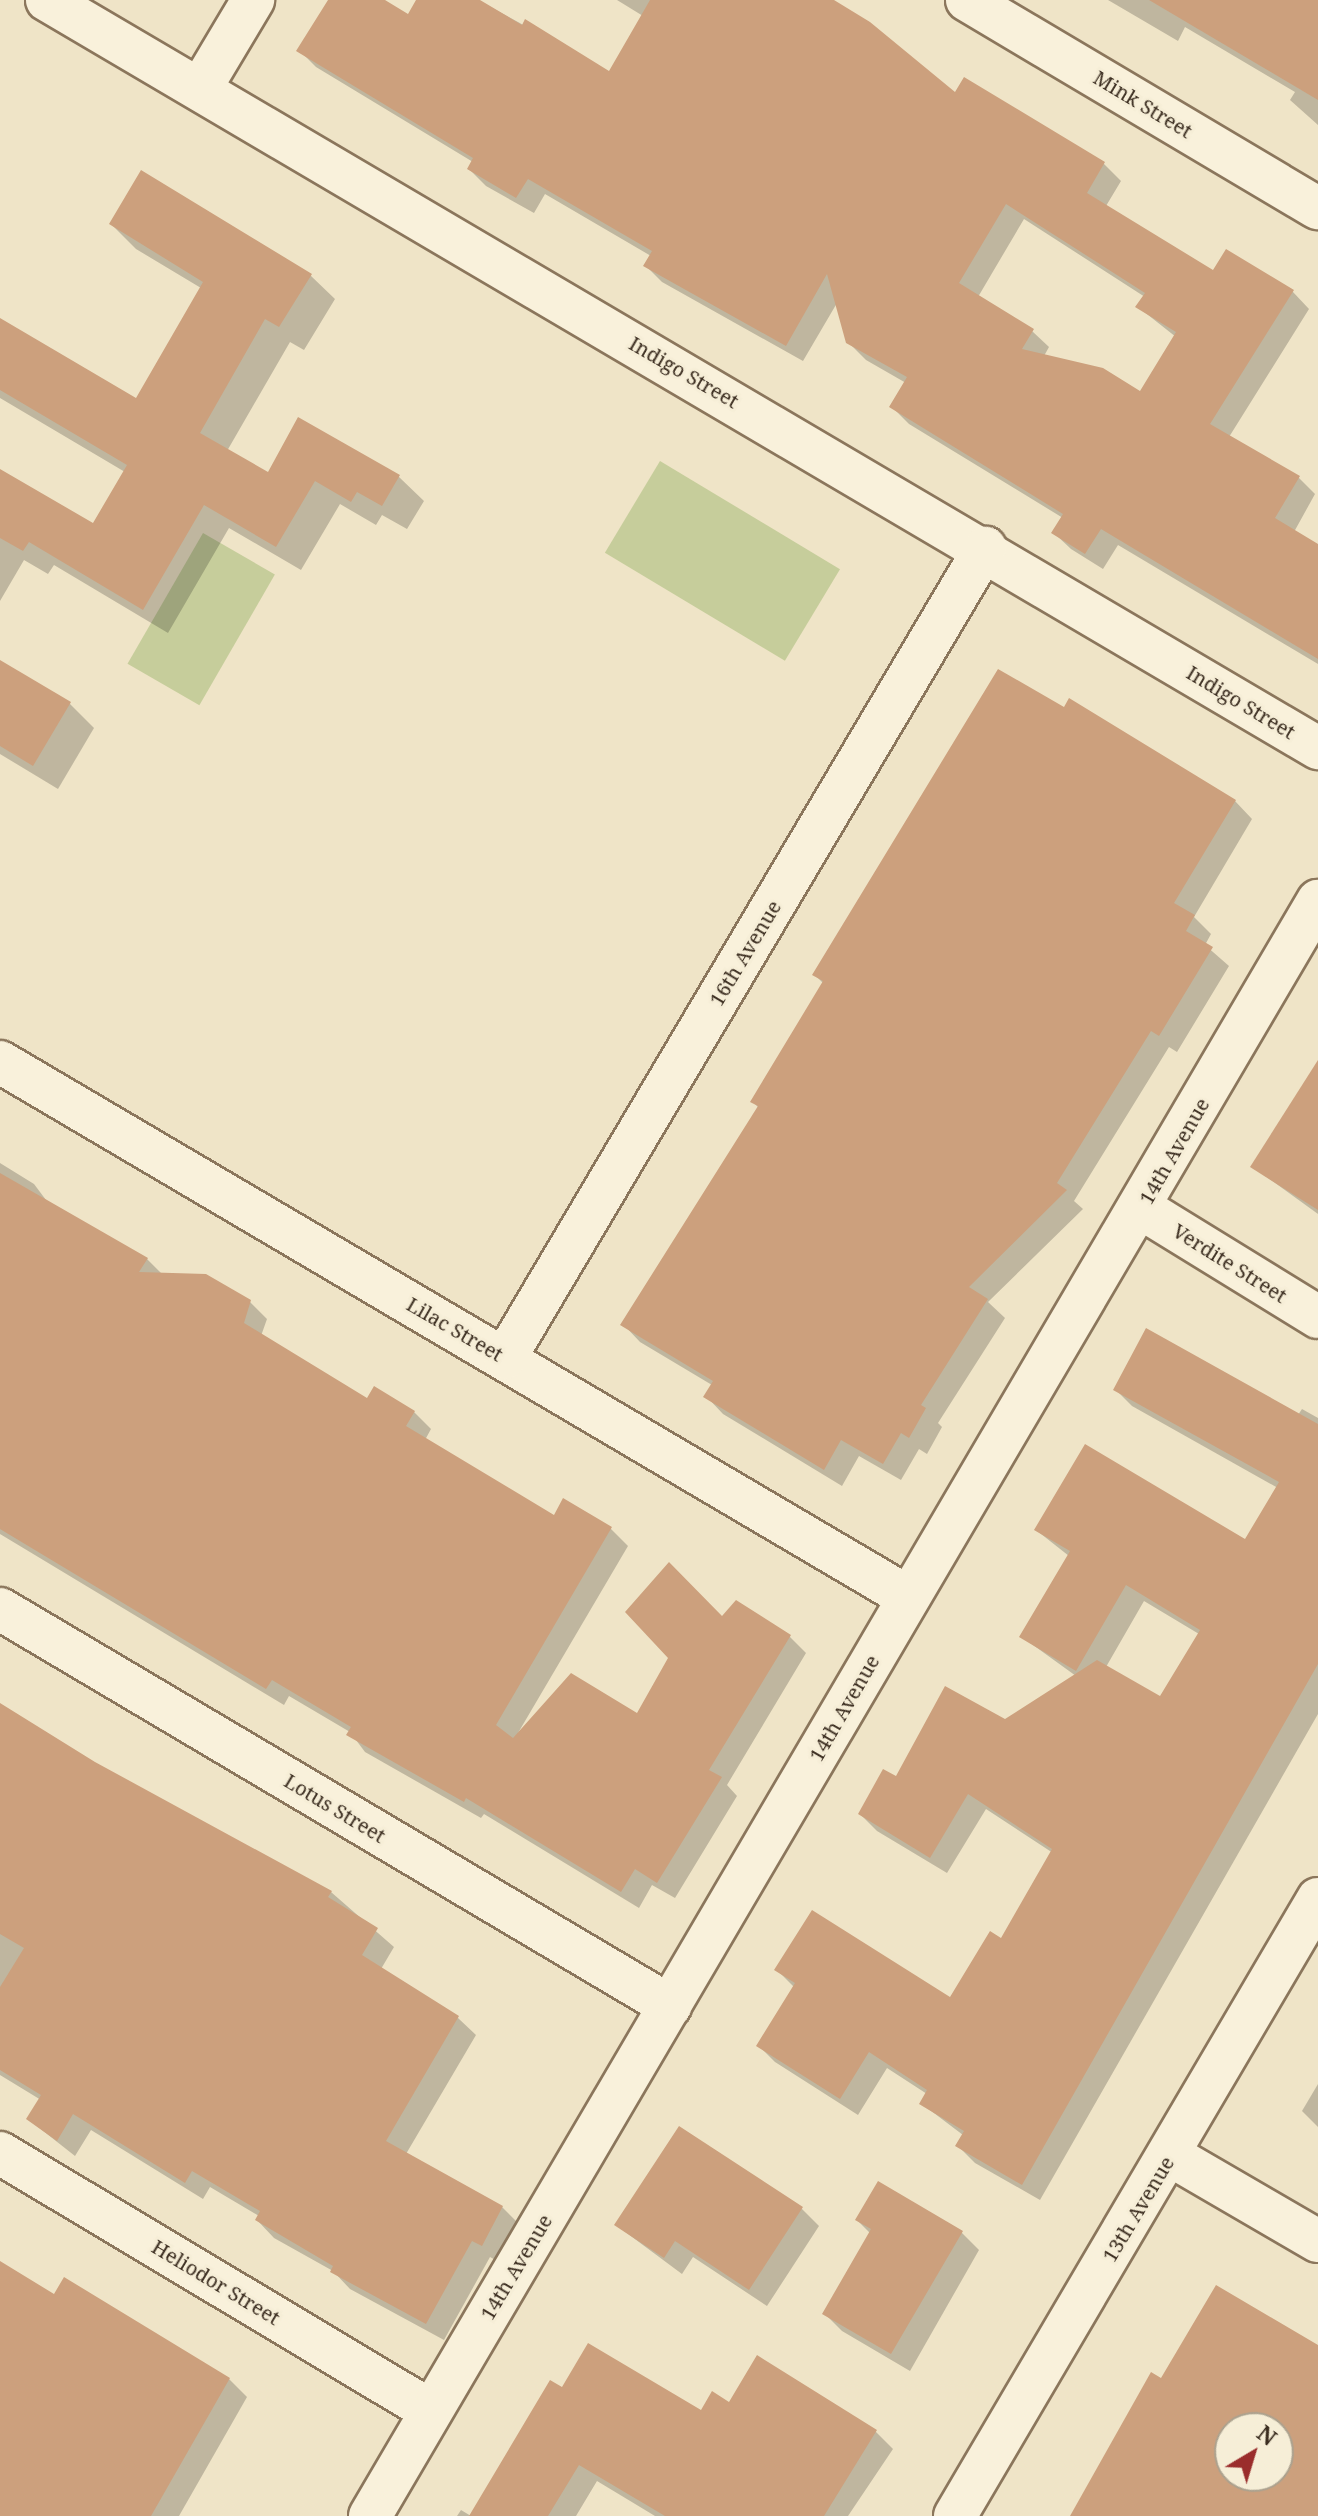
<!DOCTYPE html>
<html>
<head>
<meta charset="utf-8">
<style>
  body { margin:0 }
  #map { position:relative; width:1318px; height:2516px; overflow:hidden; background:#efe4c7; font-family:"Noto Serif",serif }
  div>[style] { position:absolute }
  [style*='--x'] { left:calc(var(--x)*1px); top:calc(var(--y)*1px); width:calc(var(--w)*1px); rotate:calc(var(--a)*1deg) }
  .green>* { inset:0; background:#c6cd9b; transform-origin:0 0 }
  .shadow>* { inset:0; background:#0003 }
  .building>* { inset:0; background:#cca07d }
  .roads { filter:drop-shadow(2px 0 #8b765c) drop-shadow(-2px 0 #8b765c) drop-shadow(0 2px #8b765c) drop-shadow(0 -2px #8b765c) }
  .minor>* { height:42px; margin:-21px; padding:0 21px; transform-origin:21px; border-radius:21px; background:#f9f1db }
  span { translate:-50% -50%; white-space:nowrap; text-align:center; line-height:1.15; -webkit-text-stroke:6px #f6eed7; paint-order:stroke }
  .street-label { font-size:20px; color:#3b2d20 }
  .north { position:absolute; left:1214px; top:2412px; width:80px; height:80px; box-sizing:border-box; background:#f6eed7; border:2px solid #aba18e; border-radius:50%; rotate:38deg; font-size:22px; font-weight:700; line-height:32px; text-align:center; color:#3b2d20 }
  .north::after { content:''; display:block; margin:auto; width:28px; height:36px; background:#9a2d2c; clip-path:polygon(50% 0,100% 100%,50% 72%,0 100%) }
</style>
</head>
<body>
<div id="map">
  <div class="green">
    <div style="left:660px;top:461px;width:210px;height:107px;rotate:31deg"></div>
    <div style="left:203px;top:533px;width:83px;height:151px;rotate:30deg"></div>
  </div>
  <div class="shadow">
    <div style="clip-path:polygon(evenodd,331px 0,382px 0,408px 17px,418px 0,478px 0,610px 73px,643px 16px,617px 0,826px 0,956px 95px,965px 80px,1104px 164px,1121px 181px,1106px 206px,1214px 273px,1293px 292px,1309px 309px,1229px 437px,1298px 477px,1315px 494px,1294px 532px,1318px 546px,1318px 664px,1118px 545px,1103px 569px,1071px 549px,1054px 533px,1063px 518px,909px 424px,892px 407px,906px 383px,866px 360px,848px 342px,837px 303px,803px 361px,662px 282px,645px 265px,651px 256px,545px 194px,534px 213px,486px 186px,469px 169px,473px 162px,316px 67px,299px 50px,331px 0,1024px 219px,1145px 297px,1138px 307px,1176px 337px,1140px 394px,1044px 356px,1049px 347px,1032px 331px,978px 297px,1024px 219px)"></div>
    <div style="clip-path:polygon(1108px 0,1318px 0,1318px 125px,1290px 100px,1295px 92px,1185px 27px,1178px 41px)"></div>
    <div style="clip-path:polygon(111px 224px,310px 275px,335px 299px,304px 350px,290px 342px,227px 451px,268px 475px,299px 420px,399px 477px,424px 501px,407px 529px,382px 515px,376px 525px,340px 504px,301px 570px,229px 528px,168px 633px,54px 565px,48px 574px,24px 560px,0 601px,0 471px,94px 526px,125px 472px,0 398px,0 320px,137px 401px,201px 288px,136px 249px)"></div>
    <div style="clip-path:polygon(0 662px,69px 703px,94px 728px,58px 789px,0 754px)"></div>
    <div style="clip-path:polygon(1235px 801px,1252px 819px,1194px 917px,1211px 934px,1205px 945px,1229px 966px,1177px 1052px,1169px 1047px,1074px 1201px,1083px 1209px,988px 1302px,1005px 1318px,938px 1423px,942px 1427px,927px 1454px,919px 1449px,901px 1480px,859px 1456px,842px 1486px,723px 1414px,706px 1396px,712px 1385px,640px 1342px,623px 1324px,759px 1108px,752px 1101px,824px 984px,815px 975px)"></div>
    <div style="clip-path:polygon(1318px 1069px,1318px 1214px,1253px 1167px)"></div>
    <div style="clip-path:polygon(0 1163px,34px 1184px,49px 1204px,147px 1259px,162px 1274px,250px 1302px,267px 1319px,261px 1336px,368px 1401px,414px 1412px,431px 1429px,425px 1440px,554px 1517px,564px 1501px,611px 1529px,628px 1546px,518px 1733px,638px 1715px,723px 1619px,789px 1636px,806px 1653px,727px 1785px,737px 1796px,675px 1898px,652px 1885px,639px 1908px,484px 1814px,481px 1818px,365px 1752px,350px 1732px,289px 1696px,284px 1705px,0 1534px)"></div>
    <div style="clip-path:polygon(evenodd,1115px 1389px,1298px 1415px,1302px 1409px,1318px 1418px,1318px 1714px,1040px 2200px,975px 2163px,958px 2146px,963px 2135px,922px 2104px,927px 2094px,887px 2068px,858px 2115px,775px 2062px,758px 2045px,795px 1988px,777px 1970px,951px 2000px,1002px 1941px,1053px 1853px,986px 1809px,947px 1873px,877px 1831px,860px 1814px,897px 1779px,1005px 1721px,1076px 1676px,1022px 1637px,1069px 1556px,1036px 1530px,1246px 1542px,1278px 1488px,1132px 1406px,1115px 1389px,1144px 1601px,1199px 1634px,1160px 1699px,1106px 1667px,1144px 1601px)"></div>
    <div style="clip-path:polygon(0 1704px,94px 1764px,331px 1892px,394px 1947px,381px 1969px,458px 2018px,476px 2035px,406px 2154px,502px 2207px,520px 2225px,499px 2262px,490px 2257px,444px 2340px,350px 2289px,333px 2271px,274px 2238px,257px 2220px,259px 2216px,210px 2187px,203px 2199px,91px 2130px,75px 2156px,28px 2119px,41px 2100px,0 2075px)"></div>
    <div style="clip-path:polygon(1318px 2084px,1318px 2127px,1302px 2111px)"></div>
    <div style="clip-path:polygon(801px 2208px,819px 2226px,767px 2306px,693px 2257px,682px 2274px,616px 2225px)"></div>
    <div style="clip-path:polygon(857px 2220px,961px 2232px,979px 2250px,910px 2371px,842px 2331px,824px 2313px,870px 2233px)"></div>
    <div style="clip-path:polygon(0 2263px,55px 2296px,229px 2379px,247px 2397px,179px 2516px,0 2516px)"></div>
    <div style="clip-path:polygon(563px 2390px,701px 2413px,730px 2405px,876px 2432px,893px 2449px,848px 2516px,655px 2516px,597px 2481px,576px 2516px,457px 2516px,461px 2510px,471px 2516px)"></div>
  </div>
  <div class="building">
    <div style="clip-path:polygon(evenodd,328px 0,385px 0,408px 14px,416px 0,480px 0,522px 25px,525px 19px,609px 71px,650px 0,834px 0,870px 22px,955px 92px,964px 77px,1105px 162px,1087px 193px,1213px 270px,1226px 249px,1294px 290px,1210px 424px,1300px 476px,1275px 518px,1318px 544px,1318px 659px,1101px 529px,1085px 554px,1051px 533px,1063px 514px,889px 407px,907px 377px,846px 343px,827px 274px,786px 346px,643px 266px,652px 251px,528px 179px,516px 198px,467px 169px,473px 158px,296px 51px,328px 0,1006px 204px,1145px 293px,1135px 307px,1176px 332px,1140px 391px,1103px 368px,1022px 349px,1034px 329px,959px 283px,1006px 204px)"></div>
    <div style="clip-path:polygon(1149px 0,1318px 0,1318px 100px)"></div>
    <div style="clip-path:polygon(141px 170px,312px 274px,279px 327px,265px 319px,200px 433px,268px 472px,298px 417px,400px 475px,382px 506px,357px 492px,351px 502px,315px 481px,276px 547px,204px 505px,143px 610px,29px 542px,23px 551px,0 538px,0 469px,93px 523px,127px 465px,0 390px,0 318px,136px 398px,203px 282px,109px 224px)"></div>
    <div style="clip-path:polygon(0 660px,71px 702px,33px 766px,0 746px)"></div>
    <div style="clip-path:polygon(998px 669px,1064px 707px,1069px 698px,1236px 800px,1174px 903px,1195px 915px,1186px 931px,1213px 947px,1159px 1036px,1151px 1031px,1057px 1183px,1067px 1190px,969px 1287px,988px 1299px,921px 1405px,926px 1408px,909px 1438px,901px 1433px,883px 1464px,841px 1440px,824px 1470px,703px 1397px,713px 1381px,620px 1325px,758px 1106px,750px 1102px,823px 981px,812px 975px)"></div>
    <div style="clip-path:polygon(1318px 1060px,1318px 1210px,1250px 1167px)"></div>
    <div style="clip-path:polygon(0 1173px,148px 1258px,139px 1272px,206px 1274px,251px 1300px,244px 1323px,367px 1398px,374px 1386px,415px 1411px,406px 1426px,554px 1515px,563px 1498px,612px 1527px,496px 1725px,513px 1738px,571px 1673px,637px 1713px,668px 1658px,625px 1612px,669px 1562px,722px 1616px,736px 1600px,791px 1635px,709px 1770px,722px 1777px,657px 1883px,635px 1869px,621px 1892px,466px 1798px,464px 1802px,346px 1735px,351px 1727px,272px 1680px,266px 1689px,0 1529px)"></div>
    <div style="clip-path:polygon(1146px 1328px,1318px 1424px,1318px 1664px,1022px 2185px,955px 2146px,964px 2131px,919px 2104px,927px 2090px,869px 2052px,840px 2099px,756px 2046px,795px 1983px,774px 1970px,812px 1910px,950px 1997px,990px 1931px,1001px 1938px,1052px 1849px,968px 1794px,930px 1858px,858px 1814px,883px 1769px,896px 1776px,945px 1686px,1005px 1719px,1097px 1660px,1160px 1696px,1200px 1630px,1126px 1585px,1076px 1671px,1019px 1637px,1070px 1551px,1034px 1530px,1085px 1444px,1245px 1539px,1279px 1482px,1113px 1390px)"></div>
    <div style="clip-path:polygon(0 1703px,95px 1762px,332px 1891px,328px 1897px,378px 1928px,362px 1955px,459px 2016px,386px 2141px,503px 2206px,482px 2246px,472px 2241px,426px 2324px,330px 2272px,333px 2266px,255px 2220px,260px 2211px,192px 2171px,185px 2183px,73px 2114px,57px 2141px,26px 2119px,41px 2095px,0 2070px,0 1987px,24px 1948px,0 1934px)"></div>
    <div style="clip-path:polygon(679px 2126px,803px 2207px,749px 2290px,675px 2241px,664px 2258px,614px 2225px)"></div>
    <div style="clip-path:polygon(878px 2181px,963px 2231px,891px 2354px,822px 2314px,871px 2229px,855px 2220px)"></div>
    <div style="clip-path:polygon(0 2261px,54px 2294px,64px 2277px,230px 2378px,151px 2516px,0 2516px)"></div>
    <div style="clip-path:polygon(evenodd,1216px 2285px,1318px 2345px,1318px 2516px,1070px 2516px,1151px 2372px,1161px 2378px,1216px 2285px,1230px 2428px,1278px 2428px,1278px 2476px,1230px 2476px,1230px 2428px)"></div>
    <div style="clip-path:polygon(588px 2343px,701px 2410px,712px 2391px,729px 2402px,757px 2355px,877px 2430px,824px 2516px,665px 2516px,579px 2465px,548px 2516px,469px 2516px,550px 2380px,562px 2387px)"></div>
  </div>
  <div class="roads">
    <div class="minor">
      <div style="--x:47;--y:0;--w:1475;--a:30.48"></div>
      <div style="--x:967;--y:0;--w:408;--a:30.7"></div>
      <div style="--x:200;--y:89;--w:104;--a:-59.2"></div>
      <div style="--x:0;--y:1062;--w:1054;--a:30.51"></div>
      <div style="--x:1141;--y:1208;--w:208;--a:31.6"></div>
      <div style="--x:505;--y:1358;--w:942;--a:-59.35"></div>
      <div style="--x:0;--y:1609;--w:779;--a:30.65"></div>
      <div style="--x:0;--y:2153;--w:502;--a:30.91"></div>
      <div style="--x:1170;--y:2155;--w:171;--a:30.2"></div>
      <div style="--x:370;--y:2516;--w:1873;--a:-59.59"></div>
      <div style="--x:955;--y:2516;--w:716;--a:-59.53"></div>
    </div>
  </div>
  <div class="street-label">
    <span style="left:1143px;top:104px;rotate:31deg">Mink Street</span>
    <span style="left:684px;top:372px;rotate:30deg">Indigo Street</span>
    <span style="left:1241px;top:702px;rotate:31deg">Indigo Street</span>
    <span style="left:745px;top:953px;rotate:-59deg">16th Avenue</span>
    <span style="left:1174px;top:1151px;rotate:-60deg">14th Avenue</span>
    <span style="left:1230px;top:1263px;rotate:32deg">Verdite Street</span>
    <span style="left:455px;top:1329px;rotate:30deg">Lilac Street</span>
    <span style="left:844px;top:1708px;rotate:-60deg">14th Avenue</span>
    <span style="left:335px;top:1808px;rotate:31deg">Lotus Street</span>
    <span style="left:1138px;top:2209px;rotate:-59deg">13th Avenue</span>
    <span style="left:516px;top:2267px;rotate:-59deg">14th Avenue</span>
    <span style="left:216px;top:2282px;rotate:31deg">Heliodor Street</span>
  </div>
  <div class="north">N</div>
</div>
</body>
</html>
